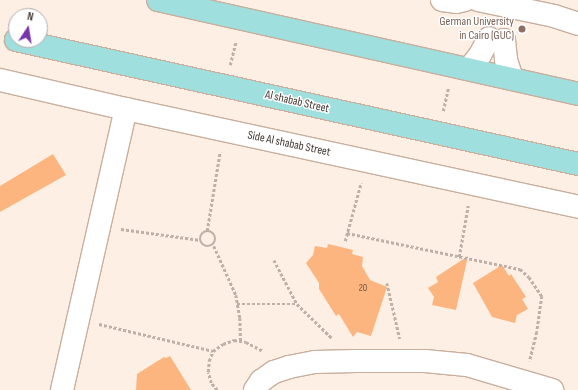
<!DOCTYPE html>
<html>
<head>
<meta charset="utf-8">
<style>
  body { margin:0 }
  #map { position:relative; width:578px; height:390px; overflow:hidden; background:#feefe4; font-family:"Sofia Sans Condensed",sans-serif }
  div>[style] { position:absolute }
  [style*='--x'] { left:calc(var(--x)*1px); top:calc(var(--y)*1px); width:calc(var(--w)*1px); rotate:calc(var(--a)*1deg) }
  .building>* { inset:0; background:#fdb57f }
  .path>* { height:2.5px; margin-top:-1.25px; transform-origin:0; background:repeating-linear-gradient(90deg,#beb0a7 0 3px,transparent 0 5px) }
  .path>.ring { margin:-1.25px; padding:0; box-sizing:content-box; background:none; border:2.5px solid #beb0a7; border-radius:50% }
  .roads { filter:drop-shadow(1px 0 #c8af9e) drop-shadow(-1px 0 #c8af9e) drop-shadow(0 1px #c8af9e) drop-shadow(0 -1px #c8af9e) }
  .minor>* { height:22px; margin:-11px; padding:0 11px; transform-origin:11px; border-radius:11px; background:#fff }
  .major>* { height:22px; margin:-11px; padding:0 11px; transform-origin:11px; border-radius:11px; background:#9fdfdd }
  .dots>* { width:11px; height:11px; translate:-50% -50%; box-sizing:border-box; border:2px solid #fff; border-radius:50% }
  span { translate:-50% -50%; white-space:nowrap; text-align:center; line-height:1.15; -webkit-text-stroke:3px #fff; paint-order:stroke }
  .number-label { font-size:10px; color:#715744 }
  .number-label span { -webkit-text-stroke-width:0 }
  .education-label { font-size:12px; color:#785e54 }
  .right { translate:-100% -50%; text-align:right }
  .street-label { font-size:12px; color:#423831 }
  .north { position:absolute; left:8px; top:8px; width:40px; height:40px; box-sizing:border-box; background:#fff; border:1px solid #b3afad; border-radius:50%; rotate:12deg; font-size:11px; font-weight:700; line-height:16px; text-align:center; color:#423831 }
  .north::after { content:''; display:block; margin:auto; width:14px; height:18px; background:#7936aa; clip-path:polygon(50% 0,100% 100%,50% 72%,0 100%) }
</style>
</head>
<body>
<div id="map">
  <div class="building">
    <div style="clip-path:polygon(53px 154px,66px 175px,0 212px,0 186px)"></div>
    <div style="clip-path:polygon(328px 244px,353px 250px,352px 254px,363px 257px,362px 266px,370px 280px,387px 287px,371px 336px,357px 332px,353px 337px,339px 314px,336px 316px,319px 289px,319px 283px,306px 263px,313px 255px,315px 246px,327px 248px)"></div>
    <div style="clip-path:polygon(468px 256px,456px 310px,432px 305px,434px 297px,428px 288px,438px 282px,436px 277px)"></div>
    <div style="clip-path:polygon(502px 265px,509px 276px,511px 274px,526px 297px,522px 299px,528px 309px,517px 315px,515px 323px,492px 317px,473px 283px)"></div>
    <div style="clip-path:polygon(170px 356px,191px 390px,136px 390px,137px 374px,164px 357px,166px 358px)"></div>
  </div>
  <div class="path">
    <div style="--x:230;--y:65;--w:25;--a:-76"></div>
    <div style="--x:443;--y:111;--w:23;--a:-77"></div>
    <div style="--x:121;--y:229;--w:80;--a:7.9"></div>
    <div class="ring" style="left:200px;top:231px;width:13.5px;height:13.5px"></div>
    <div style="--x:207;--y:231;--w:80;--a:-80.7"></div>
    <div style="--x:347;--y:233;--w:177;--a:11.8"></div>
    <div style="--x:520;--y:269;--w:12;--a:42"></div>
    <div style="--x:529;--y:277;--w:23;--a:56"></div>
    <div style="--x:542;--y:296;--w:36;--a:98"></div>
    <div style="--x:537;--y:332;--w:30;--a:104"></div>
    <div style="--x:345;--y:241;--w:60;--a:-74.6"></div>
    <div style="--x:214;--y:246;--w:54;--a:65.8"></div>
    <div style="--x:236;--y:295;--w:23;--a:80"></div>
    <div style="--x:240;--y:318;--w:23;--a:88"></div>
    <div style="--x:459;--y:257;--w:52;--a:-80"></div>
    <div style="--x:274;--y:260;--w:50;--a:62.4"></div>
    <div style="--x:297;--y:304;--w:49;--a:44.2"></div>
    <div style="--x:387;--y:283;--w:57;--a:76.9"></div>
    <div style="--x:237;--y:304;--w:60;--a:0"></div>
    <div style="--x:99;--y:324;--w:117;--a:13.3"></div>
    <div style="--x:217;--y:390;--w:9;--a:-131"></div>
    <div style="--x:211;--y:383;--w:11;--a:-105"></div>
    <div style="--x:208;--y:372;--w:11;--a:-85"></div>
    <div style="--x:209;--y:361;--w:11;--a:-68"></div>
    <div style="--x:213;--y:351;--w:12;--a:-35"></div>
    <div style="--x:223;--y:344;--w:12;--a:-20"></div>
    <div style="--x:234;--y:340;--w:12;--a:9"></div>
    <div style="--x:246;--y:342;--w:19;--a:28"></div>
  </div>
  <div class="roads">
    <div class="minor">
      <div style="--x:442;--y:0;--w:14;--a:8"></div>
      <div style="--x:456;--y:2;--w:9;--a:-13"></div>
      <div style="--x:478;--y:0;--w:78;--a:11.9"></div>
      <div style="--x:554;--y:16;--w:25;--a:18"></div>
      <div style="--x:504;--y:40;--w:20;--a:84"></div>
      <div style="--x:506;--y:60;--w:20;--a:72"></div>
      <div style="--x:469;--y:69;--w:18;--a:-52"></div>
      <div style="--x:480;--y:55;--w:19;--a:-62"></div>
      <div style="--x:0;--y:80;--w:129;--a:13"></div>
      <div style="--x:126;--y:109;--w:463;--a:12.2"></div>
      <div style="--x:62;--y:390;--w:288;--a:-77.2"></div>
      <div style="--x:255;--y:390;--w:11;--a:-56"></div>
      <div style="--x:261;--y:381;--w:16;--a:-35"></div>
      <div style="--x:274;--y:372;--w:16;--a:-18"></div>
      <div style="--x:289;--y:367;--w:26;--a:-11"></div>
      <div style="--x:315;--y:362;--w:40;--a:-1.4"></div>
      <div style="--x:355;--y:361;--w:70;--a:0"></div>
      <div style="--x:425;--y:361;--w:42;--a:5.4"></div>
      <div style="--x:467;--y:365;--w:89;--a:16.4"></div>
    </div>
    <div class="major">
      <div style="--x:158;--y:0;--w:430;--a:12.6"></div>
      <div style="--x:16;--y:40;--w:576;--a:12.44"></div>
    </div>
  </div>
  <div class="dots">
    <div style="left:522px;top:29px;background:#8d6e63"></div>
  </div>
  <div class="number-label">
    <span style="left:363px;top:289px">20</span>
  </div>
  <div class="education-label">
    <span class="right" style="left:514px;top:29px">German University<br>in Cairo (GUC)</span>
  </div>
  <div class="street-label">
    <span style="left:297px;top:102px;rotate:13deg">Al shabab Street</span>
    <span style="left:289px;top:144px;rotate:12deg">Side Al shabab Street</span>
  </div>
  <div class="north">N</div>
</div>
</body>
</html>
